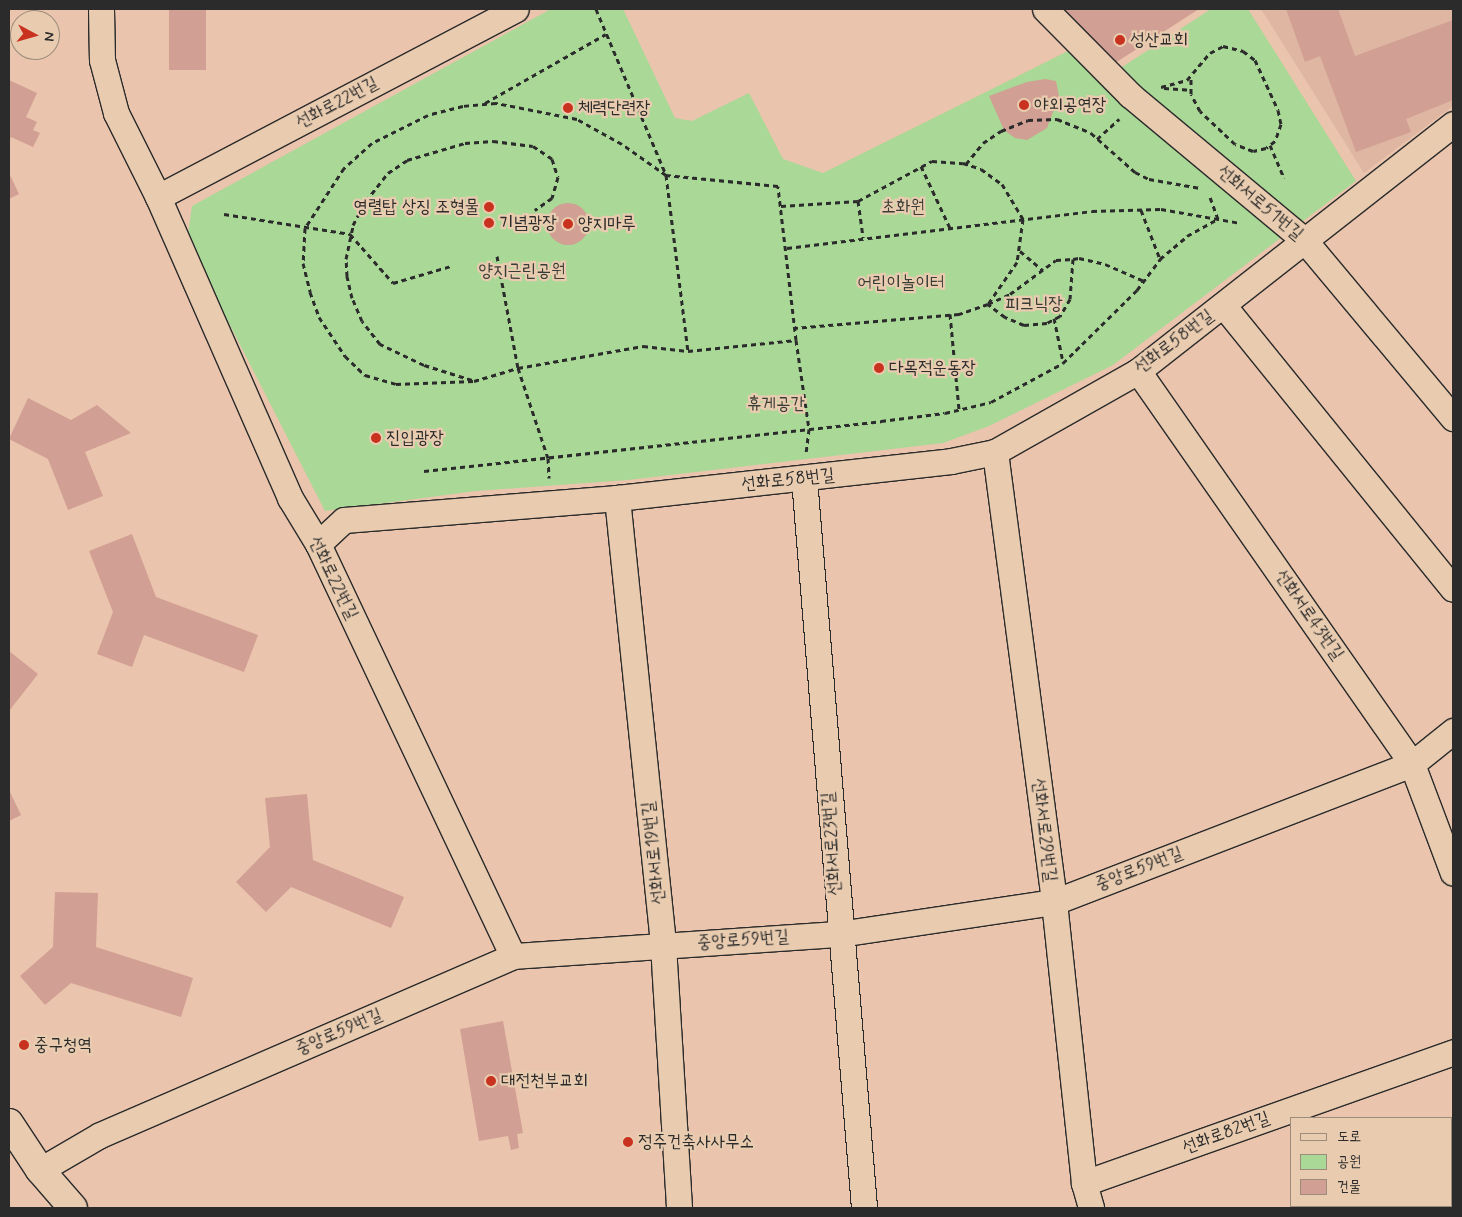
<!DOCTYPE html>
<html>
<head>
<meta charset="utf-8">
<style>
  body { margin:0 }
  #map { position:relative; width:1462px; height:1217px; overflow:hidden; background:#eac4ac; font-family:Mynerve,"Poor Story",sans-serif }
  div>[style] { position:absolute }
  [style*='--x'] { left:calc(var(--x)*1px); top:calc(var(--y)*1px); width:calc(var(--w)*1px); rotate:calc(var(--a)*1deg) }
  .built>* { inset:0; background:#deb6a2 }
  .green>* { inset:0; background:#a9d897 }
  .building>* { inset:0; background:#d19f93; transform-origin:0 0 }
  .round { border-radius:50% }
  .path>* { height:3px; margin-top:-1.5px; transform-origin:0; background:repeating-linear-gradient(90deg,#2b2b2b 0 5px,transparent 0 9px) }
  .roads { filter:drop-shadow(1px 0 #2b2b2b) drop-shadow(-1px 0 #2b2b2b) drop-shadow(0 1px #2b2b2b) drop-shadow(0 -1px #2b2b2b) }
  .minor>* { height:25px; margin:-12.5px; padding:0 12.5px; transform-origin:12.5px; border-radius:12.5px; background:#e9ccb0 }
  .secondary>* { height:28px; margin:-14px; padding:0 14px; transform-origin:14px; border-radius:14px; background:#e9ccb0 }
  .dots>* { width:14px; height:14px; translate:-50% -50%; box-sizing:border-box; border:2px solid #e9ccb0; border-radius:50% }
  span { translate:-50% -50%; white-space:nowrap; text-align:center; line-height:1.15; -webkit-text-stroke:4.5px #e9ccb0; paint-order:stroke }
  .poi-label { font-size:18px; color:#2b2b2b }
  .left { translate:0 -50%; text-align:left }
  .right { translate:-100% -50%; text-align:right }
  .street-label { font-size:18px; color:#2b2b2b }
  .park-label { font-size:18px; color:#383c36 }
  .frame { position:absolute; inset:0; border:10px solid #2b2b2b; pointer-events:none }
  .legend { position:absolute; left:1290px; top:1117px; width:162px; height:90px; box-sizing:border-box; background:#e9ccb0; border:1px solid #9d8c7b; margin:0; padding:6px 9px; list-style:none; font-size:15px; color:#2b2b2b }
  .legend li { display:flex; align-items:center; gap:10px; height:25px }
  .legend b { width:25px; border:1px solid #9d8c7b }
  .north { position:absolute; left:10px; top:10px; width:50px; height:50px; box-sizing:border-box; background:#e9ccb0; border:1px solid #9d8c7b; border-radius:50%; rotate:96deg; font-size:14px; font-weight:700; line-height:20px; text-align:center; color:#2b2b2b }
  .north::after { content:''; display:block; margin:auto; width:18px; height:22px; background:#c8321e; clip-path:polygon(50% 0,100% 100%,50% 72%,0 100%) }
</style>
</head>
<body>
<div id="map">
  <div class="built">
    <div style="clip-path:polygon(1261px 9px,1453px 9px,1453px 106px,1364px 173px)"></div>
  </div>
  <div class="green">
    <div style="clip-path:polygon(551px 9px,623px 9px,675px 118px,692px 121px,749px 93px,783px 159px,823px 173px,1072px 49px,1099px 82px,1211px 9px,1248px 9px,1356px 181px,1113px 365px,989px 426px,943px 443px,628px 480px,476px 491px,325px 511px,187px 241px,192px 206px)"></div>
  </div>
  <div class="building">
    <div style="left:169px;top:9px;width:37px;height:61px"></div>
    <div style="clip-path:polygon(1061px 9px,1199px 9px,1115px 63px)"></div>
    <div style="clip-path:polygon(1286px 9px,1338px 9px,1355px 56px,1453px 20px,1453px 100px,1406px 119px,1411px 132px,1356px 152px,1320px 56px,1305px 62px)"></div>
    <div style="clip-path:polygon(1045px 79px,1056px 81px,1059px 96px,1047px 128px,1027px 140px,1015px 138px,1004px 130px,989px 96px,1027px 82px)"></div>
    <div style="clip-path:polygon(9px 80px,37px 93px,26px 117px,37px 122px,33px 130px,40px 133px,33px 147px,11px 137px,9px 142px)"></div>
    <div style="clip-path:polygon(9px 173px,19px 194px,9px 199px)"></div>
    <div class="round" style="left:547px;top:203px;width:42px;height:42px"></div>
    <div style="clip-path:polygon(28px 398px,71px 420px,97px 405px,131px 433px,85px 452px,103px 496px,68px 510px,48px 459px,9px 439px)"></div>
    <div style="clip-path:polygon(132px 534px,156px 597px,258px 635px,244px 672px,144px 635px,132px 667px,97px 654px,113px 612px,89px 551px)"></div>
    <div style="clip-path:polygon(9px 651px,38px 674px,9px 711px)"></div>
    <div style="clip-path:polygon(9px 790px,21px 815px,9px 821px)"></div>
    <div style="clip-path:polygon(307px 794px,313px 860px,404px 897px,391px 928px,291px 887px,266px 912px,236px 882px,270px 847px,265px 798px)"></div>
    <div style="clip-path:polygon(55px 892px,98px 893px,96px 947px,193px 978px,181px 1017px,71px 983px,45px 1005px,20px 976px,53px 947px)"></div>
    <div style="clip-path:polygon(503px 1021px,523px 1133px,517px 1134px,519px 1148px,511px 1150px,508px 1136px,479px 1141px,460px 1029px)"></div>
  </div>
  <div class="path">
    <div style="--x:596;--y:9;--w:180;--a:67.1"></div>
    <div style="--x:666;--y:175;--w:177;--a:82.9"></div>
    <div style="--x:688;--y:351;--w:109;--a:-5.8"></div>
    <div style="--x:796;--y:340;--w:155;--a:-96.7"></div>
    <div style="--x:778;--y:186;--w:113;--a:-174.4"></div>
    <div style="--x:666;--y:175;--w:54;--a:-144.8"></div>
    <div style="--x:622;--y:144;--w:51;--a:-150.9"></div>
    <div style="--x:577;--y:119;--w:83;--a:-168.8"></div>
    <div style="--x:496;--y:103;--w:33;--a:175"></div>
    <div style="--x:463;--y:106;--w:36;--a:166"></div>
    <div style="--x:428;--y:115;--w:63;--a:153.4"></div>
    <div style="--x:372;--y:143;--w:38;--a:138"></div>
    <div style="--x:344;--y:168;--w:72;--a:123"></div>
    <div style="--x:305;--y:228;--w:35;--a:93"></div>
    <div style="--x:303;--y:263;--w:30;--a:76"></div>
    <div style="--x:310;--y:292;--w:27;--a:70"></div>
    <div style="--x:319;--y:317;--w:47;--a:56.3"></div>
    <div style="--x:345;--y:356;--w:28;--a:44"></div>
    <div style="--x:365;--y:375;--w:32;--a:16"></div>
    <div style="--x:396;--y:384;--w:78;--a:-2.2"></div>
    <div style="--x:474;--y:381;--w:46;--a:-16.5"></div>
    <div style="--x:518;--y:368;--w:127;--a:-10"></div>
    <div style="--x:643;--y:346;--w:45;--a:6.3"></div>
    <div style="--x:1161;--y:87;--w:27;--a:-15"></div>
    <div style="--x:1187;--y:80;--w:35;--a:-50"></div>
    <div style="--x:1210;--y:53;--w:15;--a:-28"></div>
    <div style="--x:1223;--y:46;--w:21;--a:14"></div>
    <div style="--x:1243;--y:51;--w:15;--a:37"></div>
    <div style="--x:1255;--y:60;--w:55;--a:65.3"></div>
    <div style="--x:1278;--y:110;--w:14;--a:78"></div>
    <div style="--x:1281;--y:124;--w:18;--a:109"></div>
    <div style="--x:1275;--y:141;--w:11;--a:142"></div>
    <div style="--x:1266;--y:148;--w:13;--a:167"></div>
    <div style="--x:1253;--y:151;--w:19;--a:-159"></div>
    <div style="--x:1235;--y:144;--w:48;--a:-136.7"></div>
    <div style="--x:1200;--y:111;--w:19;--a:-118"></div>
    <div style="--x:1191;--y:94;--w:18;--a:-90"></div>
    <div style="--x:1164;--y:88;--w:26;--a:4"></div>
    <div style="--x:485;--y:103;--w:139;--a:-29.7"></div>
    <div style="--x:1097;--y:139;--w:30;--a:-42"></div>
    <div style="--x:1270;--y:145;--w:36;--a:67"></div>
    <div style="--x:966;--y:164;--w:27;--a:-51"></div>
    <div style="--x:983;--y:143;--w:22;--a:-34"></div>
    <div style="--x:1001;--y:131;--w:29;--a:-22"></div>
    <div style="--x:1028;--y:120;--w:29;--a:-2"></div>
    <div style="--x:1057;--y:119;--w:37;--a:22"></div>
    <div style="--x:1091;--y:133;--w:59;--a:41.6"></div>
    <div style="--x:1135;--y:172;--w:16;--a:27"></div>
    <div style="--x:1149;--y:179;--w:52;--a:10"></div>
    <div style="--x:921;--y:166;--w:68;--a:64.9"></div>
    <div style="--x:858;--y:201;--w:37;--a:82"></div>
    <div style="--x:781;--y:206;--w:77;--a:-3.7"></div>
    <div style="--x:858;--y:201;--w:84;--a:-28.4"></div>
    <div style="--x:932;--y:161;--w:31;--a:4"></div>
    <div style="--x:963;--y:163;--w:19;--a:18"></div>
    <div style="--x:981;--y:169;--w:26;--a:36"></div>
    <div style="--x:1002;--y:184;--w:41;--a:59"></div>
    <div style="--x:1023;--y:219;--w:43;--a:97.9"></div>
    <div style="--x:1017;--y:262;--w:51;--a:124.6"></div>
    <div style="--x:988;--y:304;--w:31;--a:161"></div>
    <div style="--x:959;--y:314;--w:166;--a:175.2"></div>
    <div style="--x:1141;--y:210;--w:53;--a:68.8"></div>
    <div style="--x:224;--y:214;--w:128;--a:9"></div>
    <div style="--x:350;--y:234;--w:65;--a:48.7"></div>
    <div style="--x:393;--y:283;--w:60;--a:-16.3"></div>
    <div style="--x:787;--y:248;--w:307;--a:-6.9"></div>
    <div style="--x:1092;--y:211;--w:69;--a:-1.7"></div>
    <div style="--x:1161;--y:209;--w:80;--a:10"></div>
    <div style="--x:1020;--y:251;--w:30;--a:40"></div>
    <div style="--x:497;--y:256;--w:114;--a:79.4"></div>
    <div style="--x:518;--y:368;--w:95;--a:71.6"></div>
    <div style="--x:548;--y:458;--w:20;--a:87"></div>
    <div style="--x:1073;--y:259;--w:40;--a:94.3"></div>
    <div style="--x:1070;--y:299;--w:20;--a:120"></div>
    <div style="--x:1060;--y:316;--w:15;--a:152"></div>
    <div style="--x:1047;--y:323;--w:23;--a:175"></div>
    <div style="--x:1024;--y:325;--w:21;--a:-157"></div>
    <div style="--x:1005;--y:317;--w:21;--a:-143"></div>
    <div style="--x:988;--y:304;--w:24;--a:-24"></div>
    <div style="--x:1010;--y:294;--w:57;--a:-36.5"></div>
    <div style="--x:1056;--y:260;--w:17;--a:-3"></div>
    <div style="--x:1073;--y:259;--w:6;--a:-9"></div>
    <div style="--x:1079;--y:258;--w:27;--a:13"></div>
    <div style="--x:1105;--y:264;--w:43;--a:23.6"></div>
    <div style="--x:950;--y:314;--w:95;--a:84.6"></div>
    <div style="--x:1054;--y:318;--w:45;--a:78.4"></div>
    <div style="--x:796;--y:340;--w:90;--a:81.7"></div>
    <div style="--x:809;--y:429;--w:24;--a:97"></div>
    <div style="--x:472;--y:380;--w:50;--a:-162.6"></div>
    <div style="--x:424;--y:365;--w:49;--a:-154.5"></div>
    <div style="--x:380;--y:344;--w:29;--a:-128"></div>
    <div style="--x:362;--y:321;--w:25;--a:-113"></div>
    <div style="--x:352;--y:298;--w:23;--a:-103"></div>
    <div style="--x:347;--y:276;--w:17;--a:-93"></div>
    <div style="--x:346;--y:259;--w:35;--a:-78"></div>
    <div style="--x:353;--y:225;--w:27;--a:-62"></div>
    <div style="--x:366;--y:201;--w:36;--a:-52"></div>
    <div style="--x:388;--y:173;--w:23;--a:-34"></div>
    <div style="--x:407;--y:160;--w:60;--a:-16.3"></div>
    <div style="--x:465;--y:143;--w:28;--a:-4"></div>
    <div style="--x:493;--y:141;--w:40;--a:7.1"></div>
    <div style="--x:533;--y:146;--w:23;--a:34"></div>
    <div style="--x:552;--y:159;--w:19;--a:72"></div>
    <div style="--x:558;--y:177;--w:22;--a:106"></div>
    <div style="--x:552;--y:198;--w:21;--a:145"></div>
    <div style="--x:424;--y:471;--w:460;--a:-6.2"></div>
    <div style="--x:881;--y:421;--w:64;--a:-7.1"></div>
    <div style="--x:945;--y:413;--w:47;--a:-13.4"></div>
    <div style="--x:991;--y:402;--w:82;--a:-28.4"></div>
    <div style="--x:1063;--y:363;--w:104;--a:-44.6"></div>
    <div style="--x:1137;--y:290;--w:39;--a:-53"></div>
    <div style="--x:1160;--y:259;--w:35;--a:-40"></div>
    <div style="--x:1187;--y:236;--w:35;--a:-29"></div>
    <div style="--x:1218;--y:219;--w:23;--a:-110"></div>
  </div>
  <div class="roads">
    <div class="minor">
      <div style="--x:101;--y:9;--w:51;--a:88.9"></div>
      <div style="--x:102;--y:60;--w:55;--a:75.2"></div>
      <div style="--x:116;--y:113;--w:94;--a:63.4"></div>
      <div style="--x:158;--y:197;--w:329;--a:66.3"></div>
      <div style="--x:290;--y:498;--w:54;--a:58.7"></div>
      <div style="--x:318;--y:544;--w:456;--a:64.7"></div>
      <div style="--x:1045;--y:9;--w:121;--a:45.3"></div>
      <div style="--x:1130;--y:95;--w:228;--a:39.8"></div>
      <div style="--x:1305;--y:241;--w:231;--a:50.1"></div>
      <div style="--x:158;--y:197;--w:404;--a:-27.7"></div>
      <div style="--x:1223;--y:305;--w:365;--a:51"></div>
      <div style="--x:1138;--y:371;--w:479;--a:55.1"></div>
      <div style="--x:1412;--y:764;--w:116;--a:69.4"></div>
      <div style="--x:995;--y:452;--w:454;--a:82.5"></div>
      <div style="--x:1054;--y:902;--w:283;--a:83.9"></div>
      <div style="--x:1084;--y:1183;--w:26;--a:74"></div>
      <div style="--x:804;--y:479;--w:731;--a:85.29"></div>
      <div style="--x:617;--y:498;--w:449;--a:84.1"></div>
      <div style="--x:663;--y:945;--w:263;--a:86.5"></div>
      <div style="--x:318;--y:544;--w:35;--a:-43"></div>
      <div style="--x:344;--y:520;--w:274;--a:-4.6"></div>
      <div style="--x:617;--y:498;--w:336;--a:-6.3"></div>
      <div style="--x:951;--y:461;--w:45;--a:-11.6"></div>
      <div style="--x:995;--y:452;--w:164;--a:-29.5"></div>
      <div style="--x:1138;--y:371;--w:400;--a:-38.1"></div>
      <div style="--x:40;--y:1170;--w:69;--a:-30.3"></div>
      <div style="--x:100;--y:1135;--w:450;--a:-23.4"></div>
      <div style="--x:513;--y:956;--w:327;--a:-3.9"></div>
      <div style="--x:839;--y:934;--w:217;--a:-8.5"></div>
      <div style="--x:1054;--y:902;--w:384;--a:-21.1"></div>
      <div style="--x:1412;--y:764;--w:53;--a:-38.8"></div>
      <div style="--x:1084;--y:1183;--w:392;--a:-19.5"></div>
    </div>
    <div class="secondary">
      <div style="--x:9;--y:1123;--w:56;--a:56.6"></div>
      <div style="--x:40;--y:1170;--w:50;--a:49"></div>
    </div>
  </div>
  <div class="dots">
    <div style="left:1120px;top:40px;background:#c8321e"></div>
    <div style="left:1024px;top:105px;background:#c8321e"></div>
    <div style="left:568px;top:108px;background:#c8321e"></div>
    <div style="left:489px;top:207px;background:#c8321e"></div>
    <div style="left:489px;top:223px;background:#c8321e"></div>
    <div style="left:568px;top:224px;background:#c8321e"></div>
    <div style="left:879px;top:368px;background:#c8321e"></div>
    <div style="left:376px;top:438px;background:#c8321e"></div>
    <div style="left:24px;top:1045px;background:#c8321e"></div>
    <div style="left:491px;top:1081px;background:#c8321e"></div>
    <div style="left:628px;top:1142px;background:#c8321e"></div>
  </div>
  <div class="poi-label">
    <span class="left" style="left:1130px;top:40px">성산교회</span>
    <span class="left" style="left:1034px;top:105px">야외공연장</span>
    <span class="left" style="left:578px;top:108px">체력단련장</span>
    <span class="right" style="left:479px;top:207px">영렬탑 상징 조형물</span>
    <span class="left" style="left:499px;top:223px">기념광장</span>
    <span class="left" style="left:578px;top:224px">양지마루</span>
    <span class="left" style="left:889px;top:368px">다목적운동장</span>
    <span class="left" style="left:386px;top:438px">진입광장</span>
    <span class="left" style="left:34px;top:1045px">중구청역</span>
    <span class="left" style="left:501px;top:1081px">대전천부교회</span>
    <span class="left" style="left:638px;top:1142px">정주건축사사무소</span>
  </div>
  <div class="street-label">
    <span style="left:337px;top:103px;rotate:-28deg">선화로22번길</span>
    <span style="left:1260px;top:203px;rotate:40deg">선화서로51번길</span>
    <span style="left:1174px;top:342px;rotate:-37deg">선화로58번길</span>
    <span style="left:788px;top:480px;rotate:-6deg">선화로58번길</span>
    <span style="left:333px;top:578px;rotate:64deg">선화로22번길</span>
    <span style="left:1309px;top:615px;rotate:55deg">선화서로43번길</span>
    <span style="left:1044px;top:830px;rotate:83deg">선화서로29번길</span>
    <span style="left:832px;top:844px;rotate:-94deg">선화서로23번길</span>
    <span style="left:654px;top:853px;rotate:-96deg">선화서로19번길</span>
    <span style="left:1139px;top:869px;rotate:-21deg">중앙로59번길</span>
    <span style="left:743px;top:940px;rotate:-4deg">중앙로59번길</span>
    <span style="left:339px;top:1032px;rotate:-23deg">중앙로59번길</span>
    <span style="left:1226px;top:1133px;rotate:-20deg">선화로82번길</span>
  </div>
  <div class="park-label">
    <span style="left:903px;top:207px">초화원</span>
    <span style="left:522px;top:271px">양지근린공원</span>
    <span style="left:901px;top:283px">어린이놀이터</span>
    <span style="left:1034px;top:304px">피크닉장</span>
    <span style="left:776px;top:404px">휴게공간</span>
  </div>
  <div class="frame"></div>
  <ul class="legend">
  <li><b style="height:6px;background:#e9ccb0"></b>도로</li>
  <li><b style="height:14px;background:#a9d897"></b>공원</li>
  <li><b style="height:14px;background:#d19f93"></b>건물</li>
  </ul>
  <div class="north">N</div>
</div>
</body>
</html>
